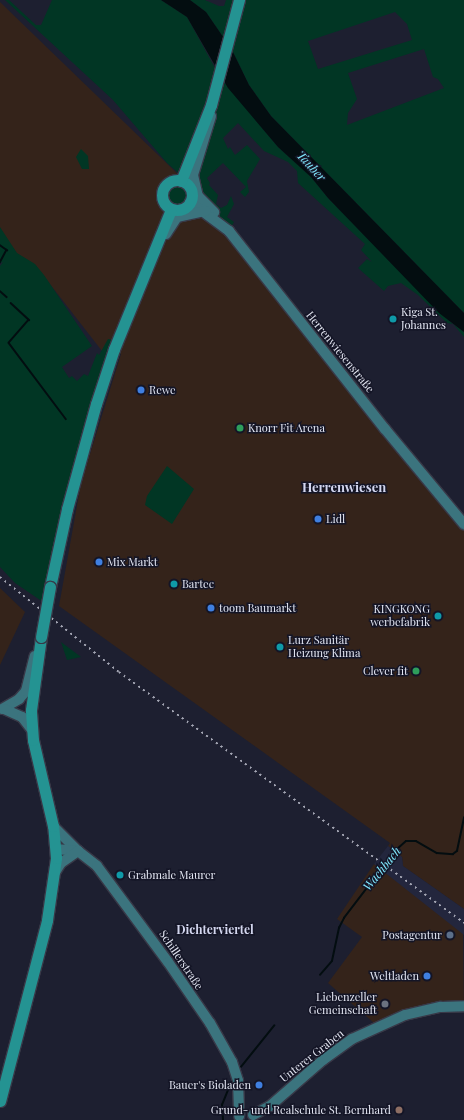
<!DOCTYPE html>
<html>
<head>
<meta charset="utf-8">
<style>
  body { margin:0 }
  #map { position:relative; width:464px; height:1120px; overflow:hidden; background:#1d1f30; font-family:"Playfair Display",serif }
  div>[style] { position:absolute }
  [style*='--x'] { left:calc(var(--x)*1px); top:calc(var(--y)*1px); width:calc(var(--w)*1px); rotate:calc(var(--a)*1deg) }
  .commercial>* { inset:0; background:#34231a }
  .built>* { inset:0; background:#23263d }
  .green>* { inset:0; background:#013624 }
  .round { border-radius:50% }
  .water>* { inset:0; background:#030d10 }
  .stream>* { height:1.5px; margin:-0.75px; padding:0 0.75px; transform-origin:0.75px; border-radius:0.75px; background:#030d10 }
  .roads { filter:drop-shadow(1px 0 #383948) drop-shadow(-1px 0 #383948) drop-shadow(0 1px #383948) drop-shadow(0 -1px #383948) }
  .secondary>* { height:10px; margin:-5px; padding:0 5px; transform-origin:5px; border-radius:5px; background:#3b747e }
  .primary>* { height:11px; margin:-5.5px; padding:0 5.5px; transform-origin:5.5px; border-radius:5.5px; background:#249392 }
  .primary>.ring { margin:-5.5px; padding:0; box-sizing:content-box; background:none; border:11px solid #249392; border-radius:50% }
  .rail>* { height:1.5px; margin-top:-0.75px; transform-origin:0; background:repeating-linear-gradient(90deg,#a4a6b4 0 2px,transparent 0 6px) }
  .bridges { filter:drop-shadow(1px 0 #383948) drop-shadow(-1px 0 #383948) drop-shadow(0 1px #383948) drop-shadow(0 -1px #383948) }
  .primary-bridge>* { height:11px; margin:-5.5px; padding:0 5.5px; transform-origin:5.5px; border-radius:5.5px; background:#249392 }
  .dots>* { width:11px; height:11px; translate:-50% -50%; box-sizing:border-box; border:2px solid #141526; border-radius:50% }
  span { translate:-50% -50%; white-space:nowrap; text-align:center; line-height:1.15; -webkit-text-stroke:3px #141526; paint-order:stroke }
  .poi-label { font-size:11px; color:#e4e7f3 }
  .left { translate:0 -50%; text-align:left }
  .right { translate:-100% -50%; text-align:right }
  .street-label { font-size:11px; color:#e4e7f3 }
  .water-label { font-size:12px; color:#81e8fe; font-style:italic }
  .neighbourhood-label { font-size:12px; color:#d3d6ee; font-weight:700 }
  .quarter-label { font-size:13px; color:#d3d6ee; font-weight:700 }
</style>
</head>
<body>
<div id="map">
  <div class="commercial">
    <div style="clip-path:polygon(0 2px,187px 183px,192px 190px,190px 202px,213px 217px,464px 524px,464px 909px,403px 866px,402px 857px,388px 846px,390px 843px,59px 606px,81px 483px,121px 354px,102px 351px,46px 279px,0 239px)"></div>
    <div style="clip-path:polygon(0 588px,25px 612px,0 665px)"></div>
    <div style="clip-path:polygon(374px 864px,463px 932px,464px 1006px,441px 1007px,374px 1023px,328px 983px,362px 937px,337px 919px)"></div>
  </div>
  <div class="built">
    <div style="clip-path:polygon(388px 846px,402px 857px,403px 866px,464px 909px,464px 935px,374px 864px)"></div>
  </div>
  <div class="green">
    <div style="clip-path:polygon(5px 0,9px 0,36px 25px,41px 25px,52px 0,161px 0,187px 17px,215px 68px,209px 89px,213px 96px,183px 177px,167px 163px,113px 100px)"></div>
    <div style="clip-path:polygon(evenodd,190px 0,205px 0,219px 6px,224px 6px,226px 0,464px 0,464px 313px,271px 116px,249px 85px,232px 50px,206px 12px,190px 0,395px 12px,407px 24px,412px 40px,318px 69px,308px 41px,395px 12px,190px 0,424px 49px,433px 77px,438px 79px,444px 88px,347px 125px,348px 113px,357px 99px,348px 73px,424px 49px)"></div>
    <div style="clip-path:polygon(223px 81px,278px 147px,311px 177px,328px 198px,440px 313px,453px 324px,464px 332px,464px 337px,453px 324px,447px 323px,418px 295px,401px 283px,388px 286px,384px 291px,358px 268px,367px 259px,372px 262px,361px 250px,365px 244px,298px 183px,297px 171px,288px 162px,264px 151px,238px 123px,223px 138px,228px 149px,230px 147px,235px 155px,247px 145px,260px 159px,247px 181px,249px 192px,245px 197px,240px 192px,246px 187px,223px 163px,207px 178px,210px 183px,209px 185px,218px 195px,216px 204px,221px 208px,227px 205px,231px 196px,234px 204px,227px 217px,234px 222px,229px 231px,198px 196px,195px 164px)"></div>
    <div style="clip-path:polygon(81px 149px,88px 156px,89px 169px,82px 169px,76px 157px)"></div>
    <div class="round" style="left:162px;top:180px;width:30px;height:30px"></div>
    <div style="clip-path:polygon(0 227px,17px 253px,35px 264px,44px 275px,92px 346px,62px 367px,69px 378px,72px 376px,77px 381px,84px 374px,88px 376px,97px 353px,99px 355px,108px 339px,113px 340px,43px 602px,15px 583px,0 567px,0 266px,3px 262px,0 263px)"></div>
    <div style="clip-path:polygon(167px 466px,194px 489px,172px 524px,145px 505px,147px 496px)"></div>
    <div style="clip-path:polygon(61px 642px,81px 657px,67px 660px)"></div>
  </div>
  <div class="water">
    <div style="clip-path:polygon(161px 0,190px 0,206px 12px,232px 50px,249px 85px,271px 116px,464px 313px,464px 332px,439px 313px,328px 198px,311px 177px,278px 147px,228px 88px,187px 17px)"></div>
  </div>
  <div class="stream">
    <div style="--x:0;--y:245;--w:9;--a:36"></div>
    <div style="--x:7;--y:250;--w:15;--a:118"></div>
    <div style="--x:0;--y:291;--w:9;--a:41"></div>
    <div style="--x:11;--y:303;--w:25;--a:43"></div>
    <div style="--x:29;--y:320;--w:30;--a:131"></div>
    <div style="--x:9;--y:343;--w:95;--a:53.1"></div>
    <div style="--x:320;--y:975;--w:18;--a:-49"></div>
    <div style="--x:332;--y:961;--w:34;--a:-78"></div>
    <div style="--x:339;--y:928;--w:11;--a:-63"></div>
    <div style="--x:344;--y:918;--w:86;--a:-52.6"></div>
    <div style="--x:396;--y:850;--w:13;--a:-42"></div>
    <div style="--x:406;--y:841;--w:10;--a:0"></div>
    <div style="--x:416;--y:841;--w:24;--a:30"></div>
    <div style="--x:437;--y:853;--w:16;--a:4"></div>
    <div style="--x:453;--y:854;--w:5;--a:-37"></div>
    <div style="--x:457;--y:851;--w:34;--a:-78"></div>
    <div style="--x:241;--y:1067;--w:53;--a:-51.2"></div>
    <div style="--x:223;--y:1120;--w:15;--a:-94"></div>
    <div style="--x:222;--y:1105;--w:24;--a:-68"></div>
  </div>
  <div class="roads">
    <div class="secondary">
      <div style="--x:211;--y:116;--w:62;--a:107"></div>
      <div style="--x:193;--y:175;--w:22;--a:77"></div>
      <div style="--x:198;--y:196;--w:23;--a:45"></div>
      <div style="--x:190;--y:202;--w:49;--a:36.6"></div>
      <div style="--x:229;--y:231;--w:252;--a:51.8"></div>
      <div style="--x:385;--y:429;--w:124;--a:50.3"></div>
      <div style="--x:166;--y:234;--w:20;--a:-57"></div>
      <div style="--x:177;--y:217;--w:29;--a:-12"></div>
      <div style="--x:2;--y:709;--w:20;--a:-30"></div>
      <div style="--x:19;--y:699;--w:11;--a:-49"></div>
      <div style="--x:26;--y:691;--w:36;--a:-76"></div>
      <div style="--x:4;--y:709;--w:20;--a:24"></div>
      <div style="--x:22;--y:717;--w:16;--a:52"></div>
      <div style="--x:53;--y:826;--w:35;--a:45"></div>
      <div style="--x:56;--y:849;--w:22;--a:5"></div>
      <div style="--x:78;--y:851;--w:24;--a:38"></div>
      <div style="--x:97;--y:866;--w:119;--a:53.5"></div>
      <div style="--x:168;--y:962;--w:74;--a:55.5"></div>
      <div style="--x:210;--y:1023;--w:45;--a:60.6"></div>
      <div style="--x:232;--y:1062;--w:20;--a:72"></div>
      <div style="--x:238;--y:1081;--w:35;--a:88"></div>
      <div style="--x:54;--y:874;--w:13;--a:-58"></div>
      <div style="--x:61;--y:863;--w:21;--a:-35"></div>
      <div style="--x:253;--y:1115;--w:19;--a:-28"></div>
      <div style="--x:270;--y:1106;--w:70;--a:-41"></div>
      <div style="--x:323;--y:1060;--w:36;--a:-36"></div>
      <div style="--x:352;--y:1039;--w:58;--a:-24.4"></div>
      <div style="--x:405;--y:1015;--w:37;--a:-13"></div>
      <div style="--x:441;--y:1007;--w:23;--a:-2"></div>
    </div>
    <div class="primary">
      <div class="ring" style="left:162px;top:180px;width:19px;height:19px"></div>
      <div style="--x:181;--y:181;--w:82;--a:-68.5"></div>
      <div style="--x:211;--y:105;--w:109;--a:-75.1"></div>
      <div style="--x:50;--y:587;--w:80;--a:-77.7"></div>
      <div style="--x:67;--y:509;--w:109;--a:-74.6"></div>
      <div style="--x:96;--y:404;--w:58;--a:-71.9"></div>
      <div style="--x:114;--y:349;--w:151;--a:-67.8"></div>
      <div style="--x:0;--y:1101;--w:187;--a:-75.4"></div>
      <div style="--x:47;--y:920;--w:63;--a:-81.7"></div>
      <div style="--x:56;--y:858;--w:32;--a:-95"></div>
      <div style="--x:53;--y:826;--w:88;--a:-103.1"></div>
      <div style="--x:33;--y:740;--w:30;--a:-94"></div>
      <div style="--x:31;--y:710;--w:74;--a:-82.2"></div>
    </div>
  </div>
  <div class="rail">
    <div style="--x:0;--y:577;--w:152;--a:38.6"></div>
    <div style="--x:119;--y:672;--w:427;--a:36"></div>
  </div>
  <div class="bridges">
    <div class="primary-bridge">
      <div style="--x:41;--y:637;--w:51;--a:-79.8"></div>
    </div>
  </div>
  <div class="dots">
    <div style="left:393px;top:319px;background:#0f9aa8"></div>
    <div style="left:141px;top:390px;background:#3f7fe0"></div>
    <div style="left:240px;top:428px;background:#2e9e5b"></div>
    <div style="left:318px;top:519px;background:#3f7fe0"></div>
    <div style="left:99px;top:562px;background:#3f7fe0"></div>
    <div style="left:174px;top:584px;background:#0f9aa8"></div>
    <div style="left:211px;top:608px;background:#3f7fe0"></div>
    <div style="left:438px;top:616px;background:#0f9aa8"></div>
    <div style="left:280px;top:647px;background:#0f9aa8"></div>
    <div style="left:416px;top:671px;background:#2e9e5b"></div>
    <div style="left:120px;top:875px;background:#0f9aa8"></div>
    <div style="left:450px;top:935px;background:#5c6f8a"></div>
    <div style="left:427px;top:976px;background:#3f7fe0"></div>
    <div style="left:385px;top:1004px;background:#6b7280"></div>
    <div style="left:259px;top:1085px;background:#3f7fe0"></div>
    <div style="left:399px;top:1110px;background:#8d6e63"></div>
  </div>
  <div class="poi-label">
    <span class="left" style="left:401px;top:319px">Kiga St.<br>Johannes</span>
    <span class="left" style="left:149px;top:390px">Rewe</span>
    <span class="left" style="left:248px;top:428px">Knorr Fit Arena</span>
    <span class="left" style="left:326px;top:519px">Lidl</span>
    <span class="left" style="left:107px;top:562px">Mix Markt</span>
    <span class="left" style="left:182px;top:584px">Bartec</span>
    <span class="left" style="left:219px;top:608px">toom Baumarkt</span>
    <span class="right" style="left:430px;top:616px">KINGKONG<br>werbefabrik</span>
    <span class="left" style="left:288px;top:647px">Lurz Sanitär<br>Heizung Klima</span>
    <span class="right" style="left:408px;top:671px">Clever fit</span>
    <span class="left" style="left:128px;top:875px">Grabmale Maurer</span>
    <span class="right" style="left:442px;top:935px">Postagentur</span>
    <span class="right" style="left:419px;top:976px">Weltladen</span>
    <span class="right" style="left:377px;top:1004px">Liebenzeller<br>Gemeinschaft</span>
    <span class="right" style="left:251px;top:1085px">Bauer's Bioladen</span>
    <span class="right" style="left:391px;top:1110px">Grund- und Realschule St. Bernhard</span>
  </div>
  <div class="street-label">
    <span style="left:340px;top:352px;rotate:51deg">Herrenwiesenstraße</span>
    <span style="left:181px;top:960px;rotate:56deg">Schillerstraße</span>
    <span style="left:312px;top:1056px;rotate:-38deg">Unterer Graben</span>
  </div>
  <div class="water-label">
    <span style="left:311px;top:166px;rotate:47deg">Tauber</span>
    <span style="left:382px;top:869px;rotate:-51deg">Wachbach</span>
  </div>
  <div class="neighbourhood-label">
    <span style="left:215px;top:930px">Dichterviertel</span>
  </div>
  <div class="quarter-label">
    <span style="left:344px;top:487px">Herrenwiesen</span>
  </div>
</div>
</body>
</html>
